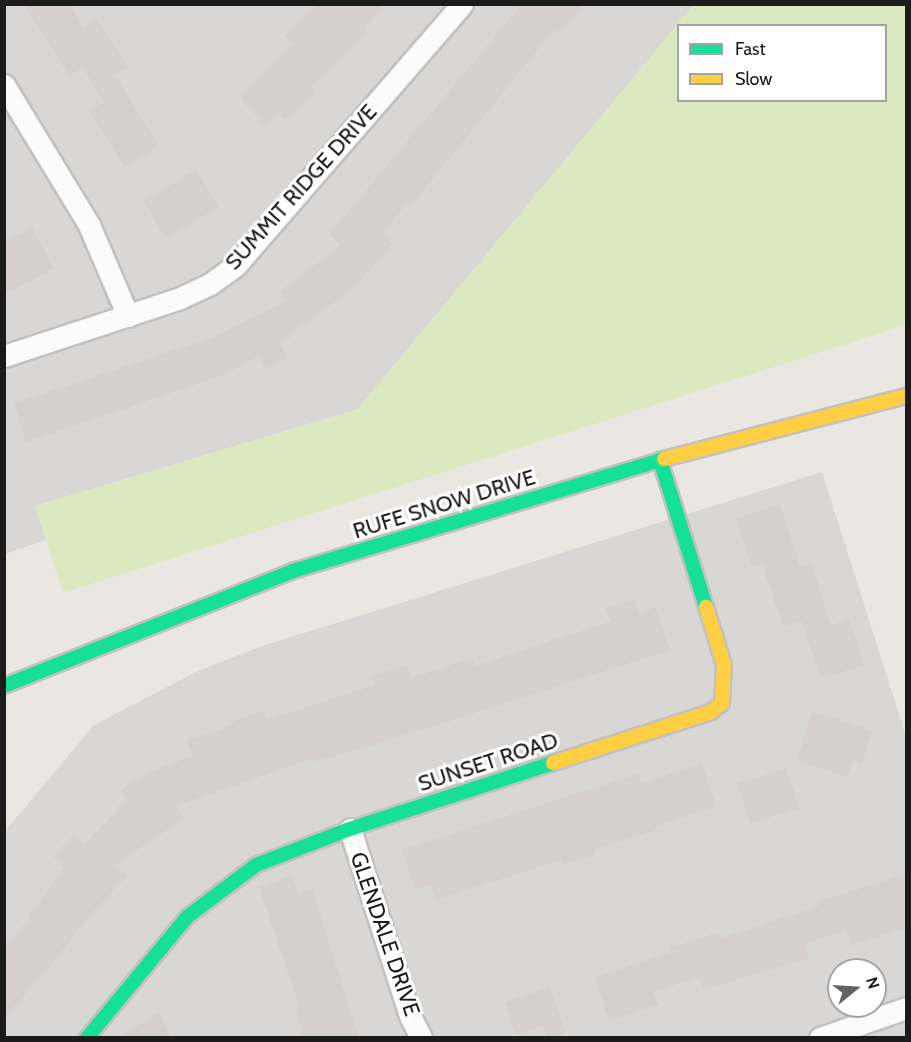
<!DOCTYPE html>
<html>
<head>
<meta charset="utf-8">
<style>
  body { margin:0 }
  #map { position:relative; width:911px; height:1042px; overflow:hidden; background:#eae7e3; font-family:Cabin,sans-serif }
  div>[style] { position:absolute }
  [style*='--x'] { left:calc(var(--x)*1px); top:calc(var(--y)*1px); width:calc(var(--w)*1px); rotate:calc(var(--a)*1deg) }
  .residential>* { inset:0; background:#d9d7d5 }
  .grass>* { inset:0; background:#dce9c0 }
  .building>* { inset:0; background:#d5d0ce; transform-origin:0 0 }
  .roads { filter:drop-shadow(2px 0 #c2c1bf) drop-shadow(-2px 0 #c2c1bf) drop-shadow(0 2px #c2c1bf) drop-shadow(0 -2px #c2c1bf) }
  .street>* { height:21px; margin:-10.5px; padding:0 10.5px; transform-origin:10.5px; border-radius:10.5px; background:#fcfbfb }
  .fast>* { height:14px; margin:-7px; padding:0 7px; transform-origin:7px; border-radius:7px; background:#16e098 }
  .slow>* { height:14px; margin:-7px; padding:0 7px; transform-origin:7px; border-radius:7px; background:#ffcf43 }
  span { translate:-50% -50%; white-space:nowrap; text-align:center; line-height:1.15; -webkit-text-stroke:6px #fff; paint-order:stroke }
  .street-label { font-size:22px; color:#1b1b1b }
  .frame { position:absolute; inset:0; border:6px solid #1b1b1b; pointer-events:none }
  .legend { position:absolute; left:677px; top:24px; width:210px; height:78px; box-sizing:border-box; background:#fff; border:2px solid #a4a4a4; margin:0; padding:8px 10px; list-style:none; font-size:18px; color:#1b1b1b }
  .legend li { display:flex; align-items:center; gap:12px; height:30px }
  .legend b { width:30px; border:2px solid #a4a4a4 }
  .north { position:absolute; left:827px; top:958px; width:60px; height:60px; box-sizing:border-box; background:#fff; border:2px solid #a4a4a4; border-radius:50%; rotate:72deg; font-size:16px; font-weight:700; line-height:24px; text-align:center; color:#1b1b1b }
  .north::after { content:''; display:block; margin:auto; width:21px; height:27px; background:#636261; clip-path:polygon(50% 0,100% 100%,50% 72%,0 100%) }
</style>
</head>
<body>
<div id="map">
  <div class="residential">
    <div style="clip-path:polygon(5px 5px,694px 5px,358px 409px,35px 506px,46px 540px,5px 554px)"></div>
    <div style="clip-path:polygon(evenodd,822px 472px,906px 736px,906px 1037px,5px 1038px,5px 831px,94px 725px,198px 671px,262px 646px,822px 472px,839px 970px,875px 970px,875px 1006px,839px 1006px,839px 970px)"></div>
  </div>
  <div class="grass">
    <div style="clip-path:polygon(evenodd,694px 4px,906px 5px,906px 325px,63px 593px,35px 506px,358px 409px,694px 4px,678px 26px,886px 26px,886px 100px,678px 100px,678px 26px)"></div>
  </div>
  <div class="building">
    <div style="clip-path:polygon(24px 4px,70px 4px,84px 27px,97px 19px,128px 67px,115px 75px,159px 146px,124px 167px,90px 111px,104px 102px,83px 68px,69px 76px)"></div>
    <div style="clip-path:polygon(317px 4px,384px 4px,363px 29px,366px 32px,312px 87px,315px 91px,285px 120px,278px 113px,265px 125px,240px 99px,293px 45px,285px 37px)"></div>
    <div style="clip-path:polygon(522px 4px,584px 4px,558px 33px,554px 30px,410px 207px,407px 204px,382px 233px,393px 243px,356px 286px,291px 334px,292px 336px,280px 343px,287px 358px,266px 369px,259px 356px,224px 375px,26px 442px,14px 403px,217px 336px,285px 301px,279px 292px,341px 245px,329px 235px)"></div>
    <div style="left:196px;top:170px;width:43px;height:61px;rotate:59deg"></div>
    <div style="clip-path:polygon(32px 227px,54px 268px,4px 294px,4px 241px)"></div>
    <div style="clip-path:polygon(780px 504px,800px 566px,811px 563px,831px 625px,849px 619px,864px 665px,821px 679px,802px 621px,783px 627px,762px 564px,752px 568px,736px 519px)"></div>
    <div style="clip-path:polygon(635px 599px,639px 613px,656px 607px,670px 650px,438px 725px,315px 762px,314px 758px,176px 806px,185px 818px,115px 865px,127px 876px,88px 917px,50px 967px,4px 1018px,4px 947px,29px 919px,27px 918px,64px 868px,53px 856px,74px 834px,85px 844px,117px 811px,116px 808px,128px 800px,121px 790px,148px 772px,193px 756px,187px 740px,233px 725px,232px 722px,263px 711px,266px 720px,375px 685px,372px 676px,407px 665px,411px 678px,473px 658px,475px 666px,611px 621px,606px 608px)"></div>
    <div style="clip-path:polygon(812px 711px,873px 731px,862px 763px,853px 760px,847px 777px,797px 761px)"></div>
    <div style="clip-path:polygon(702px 763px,716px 807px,655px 827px,656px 830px,594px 850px,595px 855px,563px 865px,561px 860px,436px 900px,431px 885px,415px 890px,402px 849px,638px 774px,641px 783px)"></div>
    <div style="left:786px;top:768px;width:42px;height:51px;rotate:72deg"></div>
    <div style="clip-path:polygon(906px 874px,906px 927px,851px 946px,846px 930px,805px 944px,809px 958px,703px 990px,699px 977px,654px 992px,659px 1005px,609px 1021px,595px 977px,671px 952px,669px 948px,719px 932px,721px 938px,819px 906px,817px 902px)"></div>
    <div style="clip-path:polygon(292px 876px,298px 893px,312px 889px,359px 1038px,304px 1038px,295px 1007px,299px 1006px,259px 887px)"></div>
    <div style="clip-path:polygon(550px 987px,566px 1033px,547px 1038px,543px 1026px,516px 1035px,505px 1002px)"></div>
    <div style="clip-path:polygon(159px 1013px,173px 1038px,118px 1038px)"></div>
  </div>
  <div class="roads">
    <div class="street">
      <div style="--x:4;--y:85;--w:164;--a:58.7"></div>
      <div style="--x:89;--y:225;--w:99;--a:66.8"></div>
      <div style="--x:4;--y:356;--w:185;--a:-18.2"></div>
      <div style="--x:180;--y:298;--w:33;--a:-25"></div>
      <div style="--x:210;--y:284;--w:32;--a:-36"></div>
      <div style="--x:236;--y:265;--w:345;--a:-49.1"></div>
      <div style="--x:350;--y:829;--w:196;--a:72.2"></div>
      <div style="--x:410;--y:1016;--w:25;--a:63"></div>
      <div style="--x:820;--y:1038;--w:91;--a:-19.2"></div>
    </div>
    <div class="fast">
      <div style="--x:660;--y:460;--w:154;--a:72.6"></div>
      <div style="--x:4;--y:686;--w:311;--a:-21.7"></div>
      <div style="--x:293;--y:571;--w:388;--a:-16.8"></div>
      <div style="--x:87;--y:1038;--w:157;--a:-50.4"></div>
      <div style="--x:187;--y:917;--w:86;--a:-37"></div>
      <div style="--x:256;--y:865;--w:101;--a:-21"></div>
      <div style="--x:350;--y:829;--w:213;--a:-18"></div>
    </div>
    <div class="slow">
      <div style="--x:664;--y:459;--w:250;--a:-14.6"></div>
      <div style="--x:553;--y:763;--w:166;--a:-17.9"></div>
      <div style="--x:711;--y:712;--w:14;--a:-39"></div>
      <div style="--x:722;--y:703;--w:38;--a:-87"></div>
      <div style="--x:724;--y:665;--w:61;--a:-107.2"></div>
    </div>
  </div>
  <div class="street-label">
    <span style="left:301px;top:187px;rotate:-48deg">SUMMIT RIDGE DRIVE</span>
    <span style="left:444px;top:504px;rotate:-17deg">RUFE SNOW DRIVE</span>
    <span style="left:488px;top:762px;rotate:-18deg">SUNSET ROAD</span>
    <span style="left:385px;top:934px;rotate:71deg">GLENDALE DRIVE</span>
  </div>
  <div class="frame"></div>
  <ul class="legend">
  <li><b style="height:8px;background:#16e098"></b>Fast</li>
  <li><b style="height:8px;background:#ffcf43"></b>Slow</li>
  </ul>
  <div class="north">N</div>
</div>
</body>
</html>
